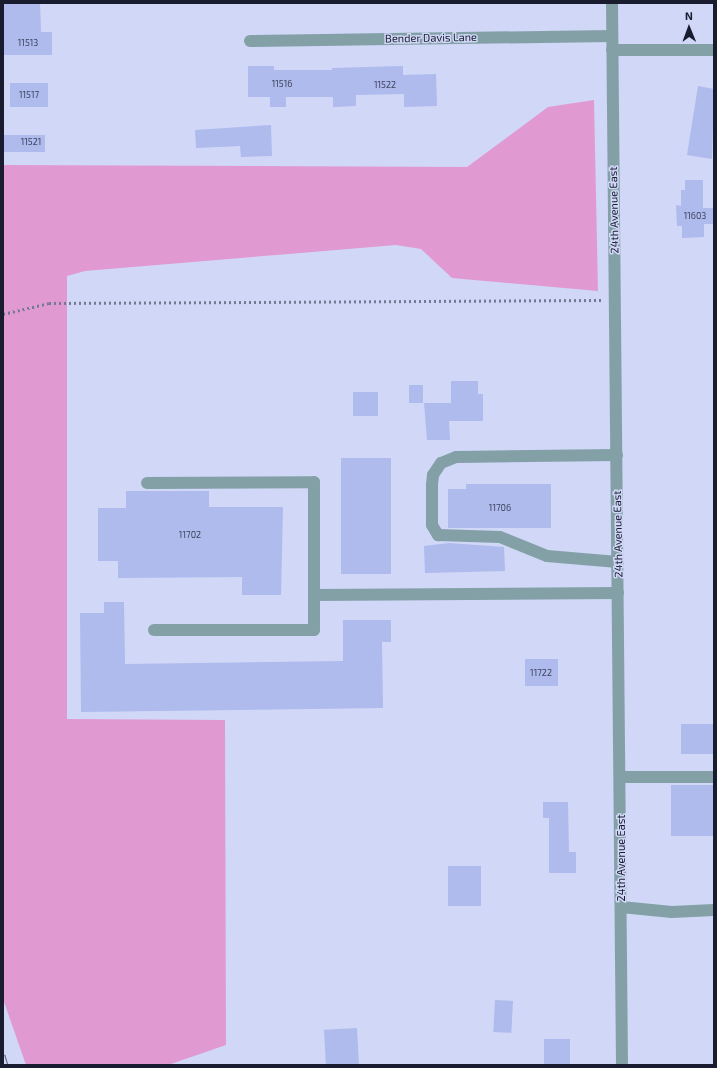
<!DOCTYPE html>
<html>
<head>
<meta charset="utf-8">
<style>
  body { margin:0 }
  #map { position:relative; width:717px; height:1068px; overflow:hidden; background:#d0d7f7; font-family:"Exo 2",sans-serif }
  div>[style] { position:absolute }
  [style*='--x'] { left:calc(var(--x)*1px); top:calc(var(--y)*1px); width:calc(var(--w)*1px); rotate:calc(var(--a)*1deg) }
  .green>* { inset:0; background:#e19ad1 }
  .building>* { inset:0; background:#afbaed; transform-origin:0 0 }
  .path>* { height:2.5px; margin-top:-1.25px; transform-origin:0; background:repeating-linear-gradient(90deg,#747992 0 2px,transparent 0 5px) }
  .minor>* { height:12px; margin:-6px; padding:0 6px; transform-origin:6px; border-radius:6px; background:#84a0a7 }
  .rail>* { height:4.5px; margin-top:-2.25px; transform-origin:0; background:repeating-linear-gradient(90deg,#d0d7f7 0 9px,#5b6077 0 18px); box-sizing:border-box; border-block:1px solid #5b6077 }
  span { translate:-50% -50%; white-space:nowrap; text-align:center; line-height:1.15; -webkit-text-stroke:3px #d0d7f7; paint-order:stroke }
  .number-label { font-size:9px; color:#3e445e }
  .number-label span { -webkit-text-stroke-width:0 }
  .street-label { font-size:11px; color:#181c2e }
  .frame { position:absolute; inset:0; border:4px solid #181c2e; pointer-events:none }
  .north { position:absolute; left:669px; top:8px; width:40px; height:40px; -webkit-text-stroke:3px #d0d7f7; paint-order:stroke; rotate:359deg; font-size:11px; font-weight:700; line-height:16px; text-align:center; color:#181c2e }
  .north::after { content:''; display:block; margin:auto; width:14px; height:18px; background:#181c2e; clip-path:polygon(50% 0,100% 100%,50% 72%,0 100%) }
</style>
</head>
<body>
<div id="map">
  <div class="green">
    <div style="clip-path:polygon(594px 100px,598px 291px,452px 278px,421px 249px,396px 245px,85px 271px,67px 276px,67px 719px,225px 720px,226px 1045px,168px 1065px,26px 1065px,3px 999px,3px 165px,467px 167px,548px 107px)"></div>
  </div>
  <div class="building">
    <div style="clip-path:polygon(3px 3px,40px 3px,41px 32px,52px 32px,52px 55px,3px 55px)"></div>
    <div style="clip-path:polygon(248px 66px,274px 66px,274px 70px,332px 70px,332px 68px,403px 66px,403px 75px,436px 74px,437px 106px,404px 107px,404px 94px,356px 95px,356px 106px,333px 107px,333px 97px,286px 97px,286px 107px,270px 107px,270px 97px,248px 97px)"></div>
    <div style="left:10px;top:83px;width:38px;height:24px"></div>
    <div style="clip-path:polygon(698px 86px,714px 89px,712px 159px,687px 155px)"></div>
    <div style="clip-path:polygon(271px 125px,272px 156px,241px 157px,240px 146px,196px 148px,195px 130px)"></div>
    <div style="left:3px;top:135px;width:42px;height:17px"></div>
    <div style="clip-path:polygon(685px 180px,703px 180px,703px 208px,714px 208px,714px 224px,704px 224px,704px 237px,682px 238px,682px 226px,677px 226px,676px 205px,681px 206px,681px 190px,685px 190px)"></div>
    <div style="clip-path:polygon(451px 381px,478px 381px,478px 394px,483px 394px,483px 421px,449px 421px,450px 440px,427px 440px,424px 403px,451px 403px)"></div>
    <div style="left:409px;top:385px;width:14px;height:18px"></div>
    <div style="left:353px;top:392px;width:25px;height:24px"></div>
    <div style="left:391px;top:458px;width:116px;height:50px;rotate:90deg"></div>
    <div style="clip-path:polygon(466px 484px,551px 484px,551px 528px,448px 528px,448px 489px,466px 489px)"></div>
    <div style="clip-path:polygon(126px 491px,209px 491px,209px 507px,283px 507px,281px 595px,242px 595px,242px 577px,118px 578px,118px 561px,98px 561px,98px 508px,126px 508px)"></div>
    <div style="clip-path:polygon(449px 543px,504px 547px,505px 571px,425px 573px,424px 546px)"></div>
    <div style="clip-path:polygon(104px 602px,124px 602px,125px 664px,343px 661px,343px 620px,391px 620px,391px 642px,382px 642px,383px 708px,81px 712px,80px 613px,104px 613px)"></div>
    <div style="left:525px;top:659px;width:33px;height:27px"></div>
    <div style="left:681px;top:724px;width:33px;height:30px"></div>
    <div style="left:671px;top:785px;width:43px;height:51px"></div>
    <div style="clip-path:polygon(543px 802px,568px 802px,569px 852px,576px 852px,576px 873px,549px 873px,549px 818px,543px 818px)"></div>
    <div style="left:448px;top:866px;width:33px;height:40px"></div>
    <div style="left:495px;top:1000px;width:18px;height:32px;rotate:3deg"></div>
    <div style="left:357px;top:1028px;width:37px;height:33px;rotate:87deg"></div>
    <div style="left:544px;top:1039px;width:26px;height:26px"></div>
  </div>
  <div class="path">
    <div style="--x:3;--y:314;--w:47;--a:-13.4"></div>
    <div style="--x:49;--y:303;--w:552;--a:-0.31"></div>
  </div>
  <div class="minor">
    <div style="--x:612;--y:3;--w:1062;--a:89.46"></div>
    <div style="--x:250;--y:41;--w:362;--a:-0.8"></div>
    <div style="--x:612;--y:50;--w:102;--a:0"></div>
    <div style="--x:617;--y:455;--w:161;--a:179.3"></div>
    <div style="--x:456;--y:457;--w:16;--a:158"></div>
    <div style="--x:441;--y:463;--w:14;--a:124"></div>
    <div style="--x:433;--y:475;--w:10;--a:96"></div>
    <div style="--x:432;--y:485;--w:40;--a:90"></div>
    <div style="--x:432;--y:525;--w:12;--a:59"></div>
    <div style="--x:438;--y:535;--w:62;--a:1.8"></div>
    <div style="--x:500;--y:537;--w:51;--a:22"></div>
    <div style="--x:547;--y:556;--w:71;--a:4.8"></div>
    <div style="--x:147;--y:483;--w:167;--a:-0.3"></div>
    <div style="--x:314;--y:482;--w:148;--a:90"></div>
    <div style="--x:314;--y:630;--w:160;--a:180"></div>
    <div style="--x:314;--y:595;--w:304;--a:-0.4"></div>
    <div style="--x:620;--y:777;--w:94;--a:0"></div>
    <div style="--x:621;--y:907;--w:51;--a:5.6"></div>
    <div style="--x:672;--y:912;--w:42;--a:-2.7"></div>
  </div>
  <div class="rail">
    <div style="--x:3;--y:1055;--w:10;--a:73"></div>
  </div>
  <div class="number-label">
    <span style="left:28px;top:43px">11513</span>
    <span style="left:282px;top:84px">11516</span>
    <span style="left:385px;top:85px">11522</span>
    <span style="left:29px;top:95px">11517</span>
    <span style="left:31px;top:142px">11521</span>
    <span style="left:695px;top:216px">11603</span>
    <span style="left:500px;top:508px">11706</span>
    <span style="left:190px;top:535px">11702</span>
    <span style="left:541px;top:673px">11722</span>
  </div>
  <div class="street-label">
    <span style="left:431px;top:38px;rotate:-1deg">Bender Davis Lane</span>
    <span style="left:614px;top:210px;rotate:-91deg">24th Avenue East</span>
    <span style="left:618px;top:534px;rotate:-91deg">24th Avenue East</span>
    <span style="left:621px;top:858px;rotate:-90deg">24th Avenue East</span>
  </div>
  <div class="frame"></div>
  <div class="north">N</div>
</div>
</body>
</html>
